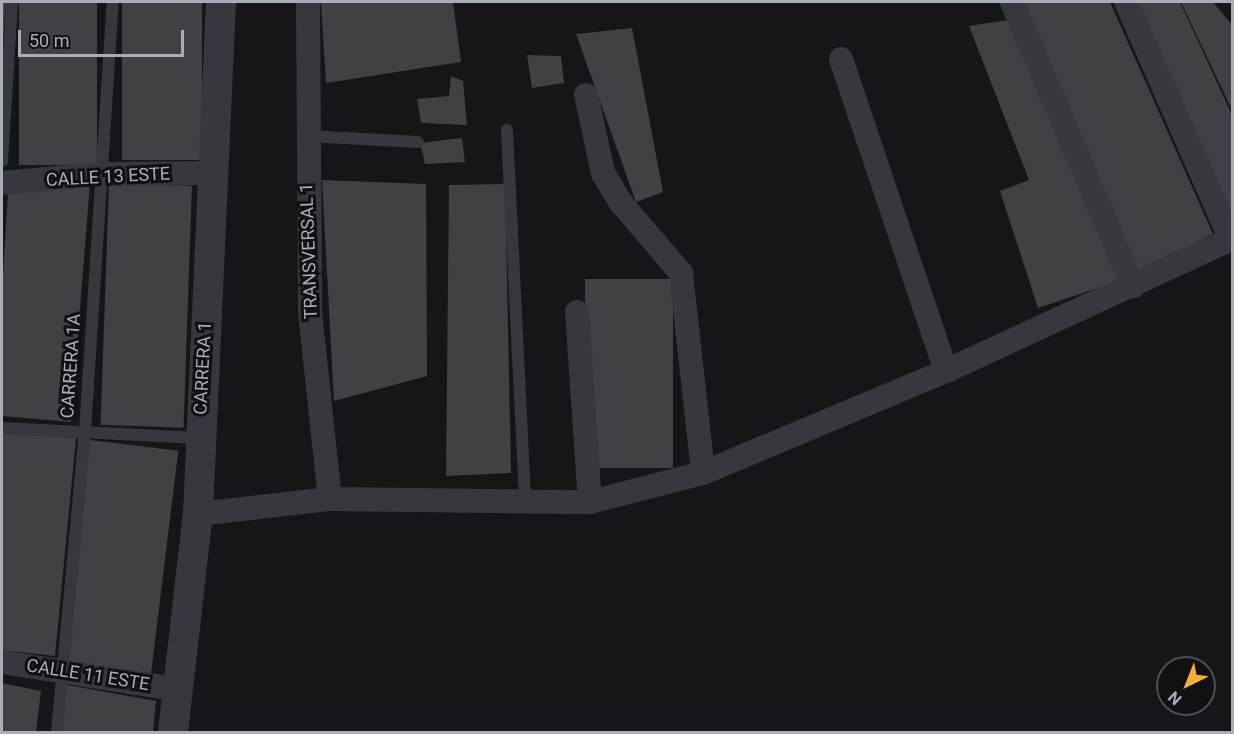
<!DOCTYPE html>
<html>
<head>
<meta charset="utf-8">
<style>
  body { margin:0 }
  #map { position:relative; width:1234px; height:734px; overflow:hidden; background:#161618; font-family:Roboto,sans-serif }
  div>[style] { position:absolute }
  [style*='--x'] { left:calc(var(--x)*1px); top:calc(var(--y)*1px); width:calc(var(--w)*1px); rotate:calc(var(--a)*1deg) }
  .building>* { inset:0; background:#404145; transform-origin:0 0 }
  .service>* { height:12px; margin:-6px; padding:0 6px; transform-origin:6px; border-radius:6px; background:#37383d }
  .minor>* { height:24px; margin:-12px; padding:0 12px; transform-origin:12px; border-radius:12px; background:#37383d }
  .tertiary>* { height:30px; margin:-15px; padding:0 15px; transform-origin:15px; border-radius:15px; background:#37383d }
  span { translate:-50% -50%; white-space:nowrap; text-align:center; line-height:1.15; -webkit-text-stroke:6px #111113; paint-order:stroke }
  .street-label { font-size:18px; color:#a8adb8 }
  .frame { position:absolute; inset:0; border:3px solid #a8adb8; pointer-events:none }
  .north { position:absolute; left:1156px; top:656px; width:60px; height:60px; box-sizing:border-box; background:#111113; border:2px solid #4d4f55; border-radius:50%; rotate:223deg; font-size:16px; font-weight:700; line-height:24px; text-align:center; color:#a8adb8 }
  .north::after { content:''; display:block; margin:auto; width:21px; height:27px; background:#f2b134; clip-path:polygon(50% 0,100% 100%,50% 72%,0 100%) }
  .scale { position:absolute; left:18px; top:30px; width:166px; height:27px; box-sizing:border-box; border:3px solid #a8adb8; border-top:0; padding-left:8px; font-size:18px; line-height:21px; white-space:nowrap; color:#a8adb8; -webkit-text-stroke:4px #111113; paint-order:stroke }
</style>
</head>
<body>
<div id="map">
  <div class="building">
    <div style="clip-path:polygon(2px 2px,6px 2px,3px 42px,2px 42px)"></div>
    <div style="left:19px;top:2px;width:78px;height:163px"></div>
    <div style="left:122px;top:2px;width:80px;height:158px"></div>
    <div style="clip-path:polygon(321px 2px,453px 2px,461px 62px,326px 83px)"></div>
    <div style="clip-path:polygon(1013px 2px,1110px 2px,1213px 234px,1139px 271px)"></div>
    <div style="clip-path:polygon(1135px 2px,1180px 2px,1232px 115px,1232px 225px)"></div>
    <div style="clip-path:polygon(1181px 2px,1213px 2px,1232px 25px,1232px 110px)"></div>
    <div style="clip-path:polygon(1008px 20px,1119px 281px,1038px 308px,1000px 191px,1029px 180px,969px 26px)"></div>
    <div style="clip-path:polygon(632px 28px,663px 192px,636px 202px,576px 34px)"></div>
    <div style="clip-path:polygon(527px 55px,561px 56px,564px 83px,532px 88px)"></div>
    <div style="clip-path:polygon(451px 76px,463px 81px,467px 125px,421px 123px,417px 99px,449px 96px)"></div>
    <div style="clip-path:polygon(462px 138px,465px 162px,425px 164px,420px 143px)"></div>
    <div style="clip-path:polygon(322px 180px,426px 184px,427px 376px,334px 401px)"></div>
    <div style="clip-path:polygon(90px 183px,71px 422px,2px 416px,2px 292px,8px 191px)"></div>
    <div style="left:109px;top:183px;width:83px;height:242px;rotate:2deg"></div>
    <div style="clip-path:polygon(505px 184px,511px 473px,446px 476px,449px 185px)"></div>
    <div style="left:673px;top:279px;width:189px;height:88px;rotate:90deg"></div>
    <div style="clip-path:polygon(2px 433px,76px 438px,55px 656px,2px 650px)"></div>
    <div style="left:90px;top:440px;width:89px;height:224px;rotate:7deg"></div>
    <div style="clip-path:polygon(2px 683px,41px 691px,36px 732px,2px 732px)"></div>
    <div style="clip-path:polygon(67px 685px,156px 701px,153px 732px,62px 732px)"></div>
  </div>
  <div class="service">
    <div style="--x:507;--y:130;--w:372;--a:87.2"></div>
    <div style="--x:307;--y:136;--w:111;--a:3.1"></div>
    <div style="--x:2;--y:161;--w:159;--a:-86.4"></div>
    <div style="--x:2;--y:428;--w:196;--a:2.9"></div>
    <div style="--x:57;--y:732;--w:302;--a:-84.7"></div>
    <div style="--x:85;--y:431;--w:430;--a:-86.3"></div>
  </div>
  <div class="minor">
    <div style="--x:308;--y:2;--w:310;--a:89.6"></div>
    <div style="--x:310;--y:312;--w:188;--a:83.9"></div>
    <div style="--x:1012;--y:2;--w:309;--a:66.9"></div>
    <div style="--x:1126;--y:2;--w:260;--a:66.2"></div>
    <div style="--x:841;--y:59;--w:329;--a:71.4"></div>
    <div style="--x:586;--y:95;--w:80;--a:77.7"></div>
    <div style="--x:603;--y:173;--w:35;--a:59"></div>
    <div style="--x:621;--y:203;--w:92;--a:49.4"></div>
    <div style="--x:681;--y:273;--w:201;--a:83.7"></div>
    <div style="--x:2;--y:183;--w:99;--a:-5.2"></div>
    <div style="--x:101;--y:174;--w:113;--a:-0.5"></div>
    <div style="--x:577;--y:312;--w:190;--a:86.1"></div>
    <div style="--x:198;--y:514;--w:133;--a:-6.5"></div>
    <div style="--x:330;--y:499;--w:260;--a:0.7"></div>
    <div style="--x:590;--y:502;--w:117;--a:-14.4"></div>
    <div style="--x:703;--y:473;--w:264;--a:-22.8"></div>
    <div style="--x:946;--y:371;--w:315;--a:-24.8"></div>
    <div style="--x:2;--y:662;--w:175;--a:8.9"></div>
  </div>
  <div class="tertiary">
    <div style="--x:173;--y:732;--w:219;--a:-83.5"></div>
    <div style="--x:198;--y:514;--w:513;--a:-87.43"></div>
  </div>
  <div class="street-label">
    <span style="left:108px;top:177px;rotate:-3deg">CALLE 13 ESTE</span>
    <span style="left:309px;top:251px;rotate:-92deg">TRANSVERSAL 1</span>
    <span style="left:71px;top:366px;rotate:-86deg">CARRERA 1A</span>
    <span style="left:203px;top:368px;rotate:-87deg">CARRERA 1</span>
    <span style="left:88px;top:675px;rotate:9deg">CALLE 11 ESTE</span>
  </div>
  <div class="frame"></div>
  <div class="north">N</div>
  <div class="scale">50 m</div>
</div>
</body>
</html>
